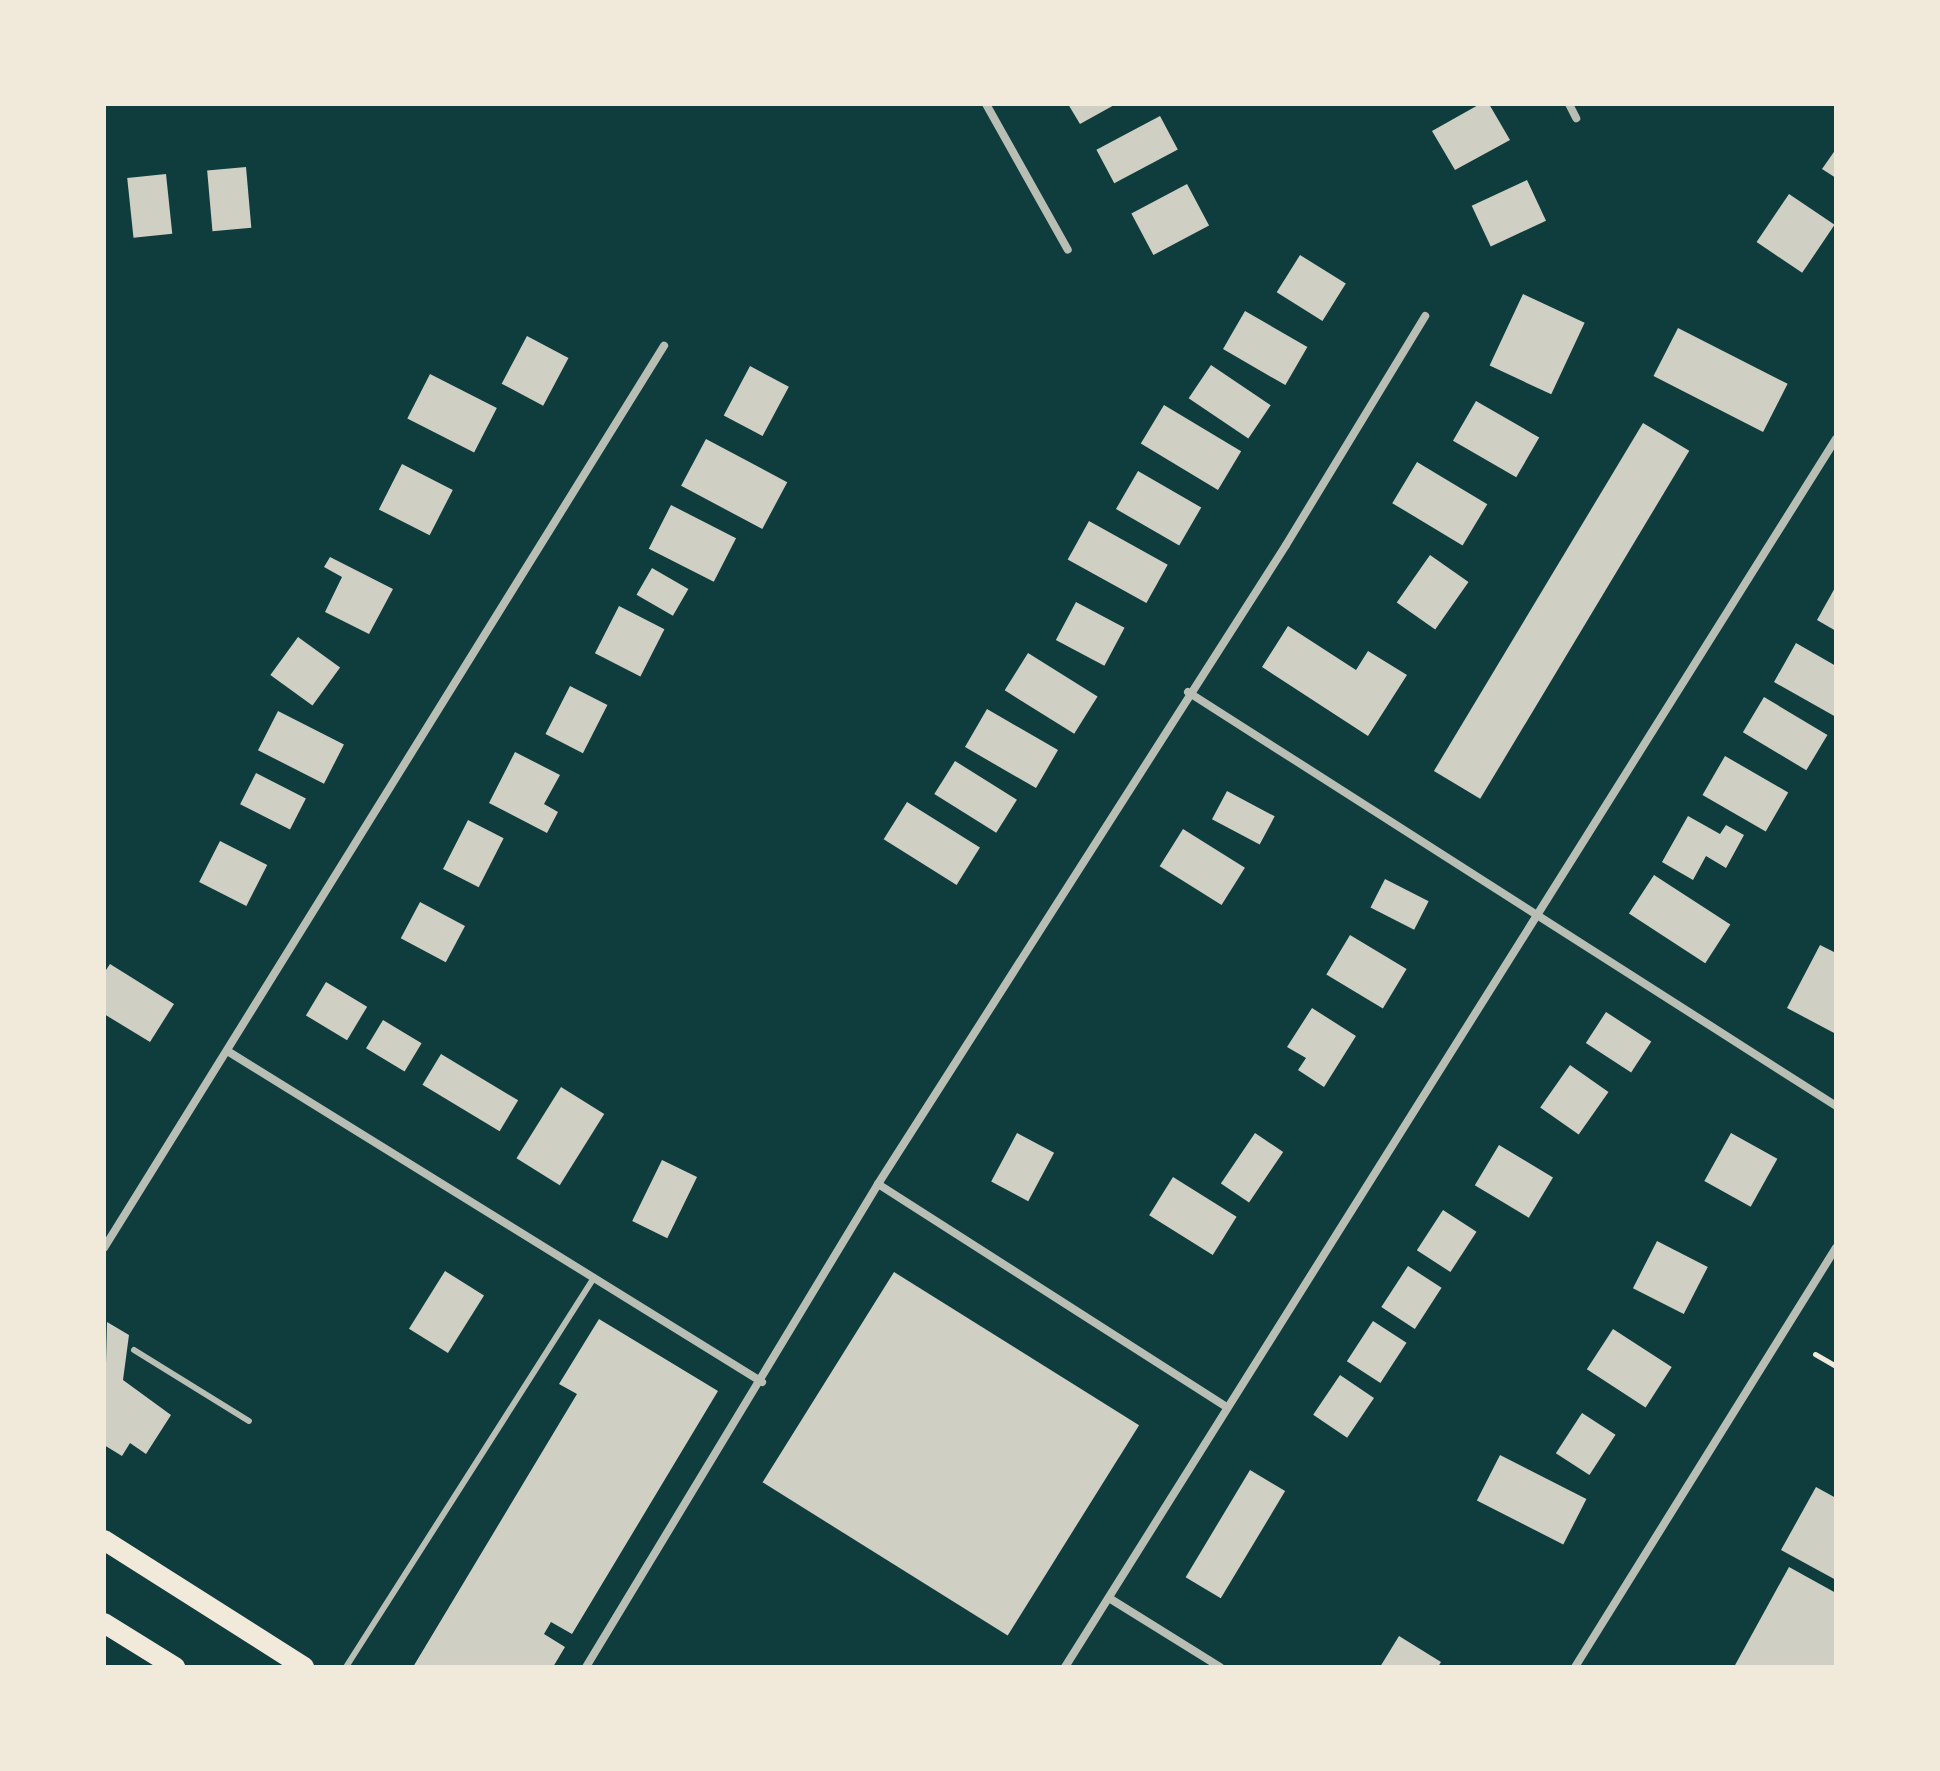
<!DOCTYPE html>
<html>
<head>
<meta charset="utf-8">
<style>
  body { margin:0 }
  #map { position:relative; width:1940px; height:1771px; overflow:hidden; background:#0f3d3e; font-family:"IBM Plex Sans",sans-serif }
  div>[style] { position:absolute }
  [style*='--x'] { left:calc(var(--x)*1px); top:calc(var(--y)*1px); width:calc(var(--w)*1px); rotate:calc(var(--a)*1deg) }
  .building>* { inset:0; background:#cfcfc3; transform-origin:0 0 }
  .path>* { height:5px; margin:-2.5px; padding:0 2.5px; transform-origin:2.5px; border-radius:2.5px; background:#f1e9da }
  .service>* { height:6px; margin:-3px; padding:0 3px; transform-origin:3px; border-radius:3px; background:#b8beb3 }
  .minor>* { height:8px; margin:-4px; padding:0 4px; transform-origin:4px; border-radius:4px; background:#b8beb3 }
  .primary>* { height:20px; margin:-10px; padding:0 10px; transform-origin:10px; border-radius:10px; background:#f1e9da }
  span { translate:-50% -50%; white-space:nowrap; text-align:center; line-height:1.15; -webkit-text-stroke:7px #f1e9da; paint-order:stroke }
  .frame { position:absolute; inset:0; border:106px solid #f1e9da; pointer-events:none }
</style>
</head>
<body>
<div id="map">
  <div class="building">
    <div style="clip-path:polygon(1068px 104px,1116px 104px,1080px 124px)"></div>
    <div style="clip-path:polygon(1480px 104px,1489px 104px,1510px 140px,1455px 170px,1432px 131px)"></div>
    <div style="left:1160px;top:116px;width:38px;height:72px;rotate:62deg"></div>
    <div style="clip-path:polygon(1836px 149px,1836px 178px,1822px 169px)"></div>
    <div style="left:246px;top:167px;width:61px;height:39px;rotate:85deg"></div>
    <div style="left:166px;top:174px;width:60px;height:39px;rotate:84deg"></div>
    <div style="left:1527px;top:180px;width:45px;height:61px;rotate:65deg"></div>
    <div style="left:1187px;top:184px;width:47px;height:63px;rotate:62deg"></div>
    <div style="left:1789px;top:194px;width:55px;height:58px;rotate:34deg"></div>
    <div style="left:1300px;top:255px;width:54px;height:44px;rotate:32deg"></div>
    <div style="left:1523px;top:294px;width:68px;height:79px;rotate:25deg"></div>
    <div style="left:1245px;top:311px;width:72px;height:44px;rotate:30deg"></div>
    <div style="left:1678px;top:328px;width:123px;height:54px;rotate:27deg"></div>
    <div style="left:527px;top:336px;width:47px;height:54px;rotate:28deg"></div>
    <div style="left:1211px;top:365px;width:72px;height:40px;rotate:34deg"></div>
    <div style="left:750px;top:366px;width:44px;height:56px;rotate:28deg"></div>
    <div style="left:430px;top:374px;width:75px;height:50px;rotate:27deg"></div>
    <div style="left:1476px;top:401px;width:73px;height:46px;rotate:30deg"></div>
    <div style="left:1164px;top:405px;width:90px;height:45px;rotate:31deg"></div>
    <div style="left:1643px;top:423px;width:54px;height:406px;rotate:31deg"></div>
    <div style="left:706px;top:439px;width:92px;height:53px;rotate:28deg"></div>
    <div style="left:1417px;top:462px;width:82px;height:48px;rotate:31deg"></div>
    <div style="left:402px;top:464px;width:57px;height:51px;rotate:27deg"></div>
    <div style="left:1138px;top:471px;width:73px;height:44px;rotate:30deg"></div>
    <div style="left:671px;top:505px;width:73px;height:49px;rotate:27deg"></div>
    <div style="left:1089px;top:521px;width:90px;height:44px;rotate:29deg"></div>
    <div style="left:1430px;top:555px;width:47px;height:58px;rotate:35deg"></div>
    <div style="clip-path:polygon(330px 557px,393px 589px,369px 634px,325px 612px,342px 577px,324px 567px)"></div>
    <div style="left:652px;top:568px;width:42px;height:31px;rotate:30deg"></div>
    <div style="clip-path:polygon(1836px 586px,1836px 631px,1817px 620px)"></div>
    <div style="left:1076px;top:602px;width:55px;height:43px;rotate:28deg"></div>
    <div style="left:619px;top:606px;width:51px;height:53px;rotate:27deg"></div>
    <div style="clip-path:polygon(1288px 626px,1356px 670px,1368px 651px,1407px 675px,1368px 736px,1262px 667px)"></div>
    <div style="left:298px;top:637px;width:52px;height:47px;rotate:36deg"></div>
    <div style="clip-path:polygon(1796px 643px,1836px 666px,1836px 717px,1774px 682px)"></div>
    <div style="left:1028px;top:653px;width:82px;height:44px;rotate:32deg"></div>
    <div style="left:570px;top:686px;width:42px;height:54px;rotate:27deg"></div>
    <div style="left:1764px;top:697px;width:74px;height:41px;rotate:31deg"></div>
    <div style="left:987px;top:709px;width:82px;height:44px;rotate:30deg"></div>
    <div style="left:278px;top:711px;width:74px;height:44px;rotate:27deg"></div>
    <div style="clip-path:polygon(515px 752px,560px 775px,544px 804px,558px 812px,547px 833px,489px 803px)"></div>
    <div style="left:1725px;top:756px;width:73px;height:45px;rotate:30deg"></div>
    <div style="left:955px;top:761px;width:73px;height:39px;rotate:32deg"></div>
    <div style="left:256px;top:773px;width:56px;height:35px;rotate:27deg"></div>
    <div style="left:1227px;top:791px;width:54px;height:32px;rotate:28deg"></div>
    <div style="left:907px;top:802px;width:86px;height:44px;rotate:32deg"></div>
    <div style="clip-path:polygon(1688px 816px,1720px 834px,1726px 825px,1744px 835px,1726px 868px,1706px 856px,1693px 880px,1662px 862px)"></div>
    <div style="left:468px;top:820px;width:40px;height:55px;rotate:27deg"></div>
    <div style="left:1183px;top:829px;width:73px;height:44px;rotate:32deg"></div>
    <div style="left:220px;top:841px;width:53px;height:46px;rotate:27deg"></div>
    <div style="left:1654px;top:875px;width:91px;height:46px;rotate:33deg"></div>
    <div style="left:1385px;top:879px;width:49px;height:32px;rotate:27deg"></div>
    <div style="left:420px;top:902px;width:51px;height:41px;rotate:28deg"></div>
    <div style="left:1350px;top:935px;width:66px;height:46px;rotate:31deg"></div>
    <div style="clip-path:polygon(1820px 945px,1836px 953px,1836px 1034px,1787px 1008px)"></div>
    <div style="clip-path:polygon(110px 964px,174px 1004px,150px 1042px,104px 1014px,104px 973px)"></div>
    <div style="left:326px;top:982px;width:48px;height:39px;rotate:31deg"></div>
    <div style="clip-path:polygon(1312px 1008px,1356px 1036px,1324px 1087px,1298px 1070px,1306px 1058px,1287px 1047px)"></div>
    <div style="left:1606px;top:1012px;width:54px;height:37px;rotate:33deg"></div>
    <div style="left:383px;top:1020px;width:45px;height:33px;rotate:31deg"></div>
    <div style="left:441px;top:1054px;width:90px;height:36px;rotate:31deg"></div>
    <div style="left:1570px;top:1065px;width:47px;height:52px;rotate:35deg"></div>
    <div style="left:561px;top:1087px;width:51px;height:84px;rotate:32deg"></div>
    <div style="left:1017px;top:1133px;width:42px;height:55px;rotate:28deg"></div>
    <div style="left:1255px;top:1133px;width:34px;height:61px;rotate:34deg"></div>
    <div style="left:1731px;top:1133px;width:53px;height:55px;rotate:29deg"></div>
    <div style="left:1499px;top:1145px;width:63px;height:47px;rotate:31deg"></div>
    <div style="left:662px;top:1160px;width:39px;height:68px;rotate:26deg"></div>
    <div style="left:1173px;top:1177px;width:75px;height:45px;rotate:32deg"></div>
    <div style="left:1443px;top:1210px;width:40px;height:48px;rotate:33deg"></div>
    <div style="left:1657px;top:1241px;width:57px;height:53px;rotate:27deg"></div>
    <div style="left:1408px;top:1266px;width:40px;height:49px;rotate:33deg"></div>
    <div style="left:445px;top:1271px;width:46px;height:68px;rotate:32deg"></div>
    <div style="left:894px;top:1272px;width:289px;height:248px;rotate:32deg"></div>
    <div style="clip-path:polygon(599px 1319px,718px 1391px,572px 1634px,551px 1622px,544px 1634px,565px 1647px,553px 1667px,413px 1667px,577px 1394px,559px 1384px)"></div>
    <div style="left:1373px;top:1321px;width:40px;height:48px;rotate:33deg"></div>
    <div style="clip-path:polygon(107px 1322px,129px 1335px,123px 1380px,171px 1415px,146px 1454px,130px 1443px,122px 1456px,104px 1445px)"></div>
    <div style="left:1613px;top:1329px;width:70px;height:48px;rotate:33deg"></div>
    <div style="left:1340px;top:1375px;width:41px;height:48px;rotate:34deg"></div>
    <div style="left:1582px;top:1413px;width:40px;height:48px;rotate:33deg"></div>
    <div style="left:1500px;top:1455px;width:97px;height:51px;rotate:27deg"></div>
    <div style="left:1250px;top:1470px;width:41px;height:125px;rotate:31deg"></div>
    <div style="clip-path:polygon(1816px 1487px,1836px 1498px,1836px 1580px,1781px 1550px)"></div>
    <div style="clip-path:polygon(1789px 1567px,1836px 1593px,1836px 1667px,1734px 1667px)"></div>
    <div style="clip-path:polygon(1399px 1636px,1441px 1662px,1438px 1667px,1380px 1667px)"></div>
  </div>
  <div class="path">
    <div style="--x:1815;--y:1354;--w:24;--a:30"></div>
  </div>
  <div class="service">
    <div style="--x:134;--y:1350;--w:135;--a:31.7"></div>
    <div style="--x:346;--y:1667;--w:461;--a:-57.5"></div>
  </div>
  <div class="minor">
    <div style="--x:986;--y:104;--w:167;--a:60.7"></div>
    <div style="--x:1569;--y:104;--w:16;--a:63"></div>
    <div style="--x:1188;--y:692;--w:769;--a:32.57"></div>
    <div style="--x:229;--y:1052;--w:627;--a:31.76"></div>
    <div style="--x:878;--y:1184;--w:414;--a:32.6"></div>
    <div style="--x:104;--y:1248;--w:1062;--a:-58.17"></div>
    <div style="--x:1109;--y:1598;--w:131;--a:31.9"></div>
    <div style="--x:586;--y:1667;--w:564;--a:-58.84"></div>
    <div style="--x:878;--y:1184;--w:758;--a:-57.44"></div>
    <div style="--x:1286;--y:545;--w:268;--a:-58.7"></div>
    <div style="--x:1065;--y:1667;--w:1450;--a:-57.88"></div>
    <div style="--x:1575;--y:1667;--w:494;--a:-58.1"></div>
  </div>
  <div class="primary">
    <div style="--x:104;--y:1540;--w:237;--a:32.4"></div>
    <div style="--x:104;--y:1623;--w:84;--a:31.8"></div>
  </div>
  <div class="frame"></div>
</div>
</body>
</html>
